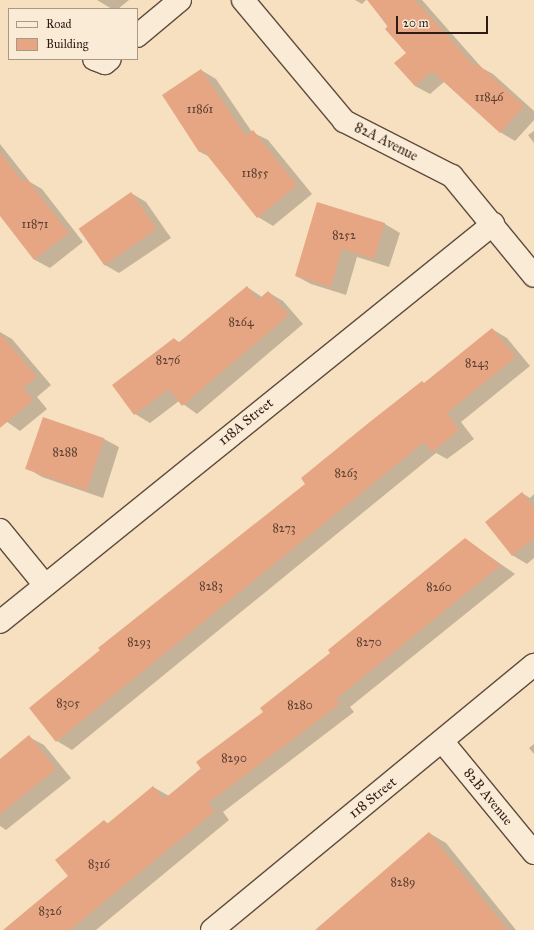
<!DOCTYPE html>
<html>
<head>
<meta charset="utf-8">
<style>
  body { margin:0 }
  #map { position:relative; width:534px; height:930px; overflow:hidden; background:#f7e0c0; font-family:"IM FELL Great Primer",serif }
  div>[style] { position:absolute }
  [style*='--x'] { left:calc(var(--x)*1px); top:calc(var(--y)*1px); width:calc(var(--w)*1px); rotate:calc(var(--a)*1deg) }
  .shadow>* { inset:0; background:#0003 }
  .building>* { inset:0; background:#e6a684; transform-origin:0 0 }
  .roads { filter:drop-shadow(1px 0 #604c3f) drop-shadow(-1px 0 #604c3f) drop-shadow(0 1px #604c3f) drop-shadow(0 -1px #604c3f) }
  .minor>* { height:22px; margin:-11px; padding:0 11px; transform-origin:11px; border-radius:11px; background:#faebd6 }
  span { translate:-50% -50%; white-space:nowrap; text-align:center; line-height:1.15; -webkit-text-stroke:3px #faebd6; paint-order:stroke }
  .number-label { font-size:12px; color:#5c3e30 }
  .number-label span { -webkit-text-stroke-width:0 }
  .street-label { font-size:14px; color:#2e1b14 }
  .legend { position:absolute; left:8px; top:8px; width:130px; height:52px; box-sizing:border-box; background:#faebd6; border:1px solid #a89888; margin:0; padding:5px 7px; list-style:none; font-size:12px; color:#2e1b14 }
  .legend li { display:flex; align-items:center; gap:8px; height:20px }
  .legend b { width:20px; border:1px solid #a89888 }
  .scale { position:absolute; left:396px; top:16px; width:92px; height:18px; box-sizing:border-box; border:2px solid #2e1b14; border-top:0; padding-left:5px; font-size:12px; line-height:14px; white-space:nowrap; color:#2e1b14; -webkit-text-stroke:3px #faebd6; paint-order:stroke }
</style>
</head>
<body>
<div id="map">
  <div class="shadow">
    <div style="clip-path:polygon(97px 0,129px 0,118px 9px,112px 9px)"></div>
    <div style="clip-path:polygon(355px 0,366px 0,362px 4px)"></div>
    <div style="clip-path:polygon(368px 0,422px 0,482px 68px,493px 74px,534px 111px,534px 120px,515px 141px,500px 132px,444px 82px,430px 94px,415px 86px,395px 63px,407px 53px)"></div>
    <div style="clip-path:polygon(201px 70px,216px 79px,252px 132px,268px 140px,312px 194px,273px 226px,258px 217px,210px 157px,200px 152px)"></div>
    <div style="clip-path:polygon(534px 131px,534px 143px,528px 135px)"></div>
    <div style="clip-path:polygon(0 144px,30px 182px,42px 189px,83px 242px,50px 268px,35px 260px,0 214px)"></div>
    <div style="clip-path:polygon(131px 193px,146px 202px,171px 238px,119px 273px,105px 265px,80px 229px)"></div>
    <div style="clip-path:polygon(318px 203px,385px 224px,400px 233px,389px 267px,357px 257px,346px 295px,311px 284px,296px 276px)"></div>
    <div style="clip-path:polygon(247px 287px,262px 297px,268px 292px,283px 301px,303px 324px,197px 414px,179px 401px,150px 423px,135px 414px,174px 339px,181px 343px)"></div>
    <div style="clip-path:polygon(492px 329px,507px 338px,530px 366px,461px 422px,474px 439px,447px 459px,436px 453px,72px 750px,57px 741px,307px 484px)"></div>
    <div style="clip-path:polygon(0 332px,12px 339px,51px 385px,37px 397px,47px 409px,20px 431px,0 417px)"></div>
    <div style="clip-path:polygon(104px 439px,119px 447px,103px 498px,42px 477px,27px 468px)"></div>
    <div style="clip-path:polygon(522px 493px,530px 498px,534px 494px,534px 558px,527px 564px,512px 555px)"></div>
    <div style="clip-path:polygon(465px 539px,515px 574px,350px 707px,354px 712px,223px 812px,229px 820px,96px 930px,6px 930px,69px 876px,104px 821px,109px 824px,153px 787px,169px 796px)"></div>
    <div style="clip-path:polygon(29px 737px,44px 745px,71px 778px,6px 830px,0 826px,0 760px)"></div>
    <div style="clip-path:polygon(534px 744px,534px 754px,529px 748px)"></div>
    <div style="clip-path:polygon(429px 833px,446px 843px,516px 930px,317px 930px)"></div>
  </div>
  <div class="building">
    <div style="clip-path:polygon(367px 0,415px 0,475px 67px,478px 64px,524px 106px,500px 133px,432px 71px,415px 86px,394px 63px,406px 53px,385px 29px,388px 26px)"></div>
    <div style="clip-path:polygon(201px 69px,246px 136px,253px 130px,297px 185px,257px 218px,203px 150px,199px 152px,162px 95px)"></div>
    <div style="clip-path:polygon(0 152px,23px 182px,27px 179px,69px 233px,34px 260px,0 216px)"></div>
    <div style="left:131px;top:192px;width:45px;height:64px;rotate:55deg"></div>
    <div style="clip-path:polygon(317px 202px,385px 223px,374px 259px,342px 249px,331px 287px,295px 276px)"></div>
    <div style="clip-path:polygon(247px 286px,258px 300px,268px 291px,289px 315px,182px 406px,169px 389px,134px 415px,112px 385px,174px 338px,178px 343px)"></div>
    <div style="clip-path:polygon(492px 328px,516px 357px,447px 413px,459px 430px,432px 452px,424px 442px,56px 742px,29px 708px,100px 650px,98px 648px,305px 484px,301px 478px,371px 421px,422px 381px,424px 383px)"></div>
    <div style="clip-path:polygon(0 333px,37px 377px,23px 388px,33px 400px,0 428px)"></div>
    <div style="left:43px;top:417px;width:65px;height:55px;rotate:19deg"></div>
    <div style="clip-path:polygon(522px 492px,534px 507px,534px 538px,512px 556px,485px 522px)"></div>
    <div style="clip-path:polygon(465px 538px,501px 565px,336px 699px,340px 704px,208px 803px,215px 811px,70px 930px,3px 930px,68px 876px,55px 860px,104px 820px,107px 824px,153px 786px,164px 799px,201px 769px,196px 762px,263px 712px,260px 708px,330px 653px,328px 650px)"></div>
    <div style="clip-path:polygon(29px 735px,56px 769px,0 814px,0 759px)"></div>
    <div style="clip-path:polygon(429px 832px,508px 930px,315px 930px)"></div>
  </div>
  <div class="roads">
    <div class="minor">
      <div style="--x:243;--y:0;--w:158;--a:50.1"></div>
      <div style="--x:344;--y:121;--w:121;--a:27"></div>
      <div style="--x:452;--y:176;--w:129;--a:50.6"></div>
      <div style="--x:137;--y:36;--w:56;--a:-39.9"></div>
      <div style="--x:94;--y:59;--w:12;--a:20"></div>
      <div style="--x:105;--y:63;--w:6;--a:-39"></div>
      <div style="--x:0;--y:530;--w:70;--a:50.8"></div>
      <div style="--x:0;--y:622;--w:634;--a:-38.91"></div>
      <div style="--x:442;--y:741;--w:145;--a:50.6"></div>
      <div style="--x:212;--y:930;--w:417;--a:-39.5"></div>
    </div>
  </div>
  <div class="number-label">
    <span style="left:489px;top:98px">11846</span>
    <span style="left:200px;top:110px">11861</span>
    <span style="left:255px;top:174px">11855</span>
    <span style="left:35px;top:225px">11871</span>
    <span style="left:344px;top:236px">8252</span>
    <span style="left:241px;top:323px">8264</span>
    <span style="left:168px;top:361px">8276</span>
    <span style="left:477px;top:364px">8243</span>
    <span style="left:65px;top:453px">8288</span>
    <span style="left:346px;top:474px">8263</span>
    <span style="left:284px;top:529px">8273</span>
    <span style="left:211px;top:587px">8283</span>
    <span style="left:439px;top:588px">8260</span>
    <span style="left:139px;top:643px">8293</span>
    <span style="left:369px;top:643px">8270</span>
    <span style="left:68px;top:704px">8305</span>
    <span style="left:300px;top:706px">8280</span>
    <span style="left:234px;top:759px">8290</span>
    <span style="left:99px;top:865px">8316</span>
    <span style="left:403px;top:883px">8289</span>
    <span style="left:50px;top:912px">8326</span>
  </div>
  <div class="street-label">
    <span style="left:386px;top:142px;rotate:27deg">82A Avenue</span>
    <span style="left:246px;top:422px;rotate:-39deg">118A Street</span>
    <span style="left:488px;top:797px;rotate:51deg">82B Avenue</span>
    <span style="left:373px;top:798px;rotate:-39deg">118 Street</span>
  </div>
  <ul class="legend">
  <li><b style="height:5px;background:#faebd6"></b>Road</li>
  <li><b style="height:11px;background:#e6a684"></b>Building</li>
  </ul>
  <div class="scale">20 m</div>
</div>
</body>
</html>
